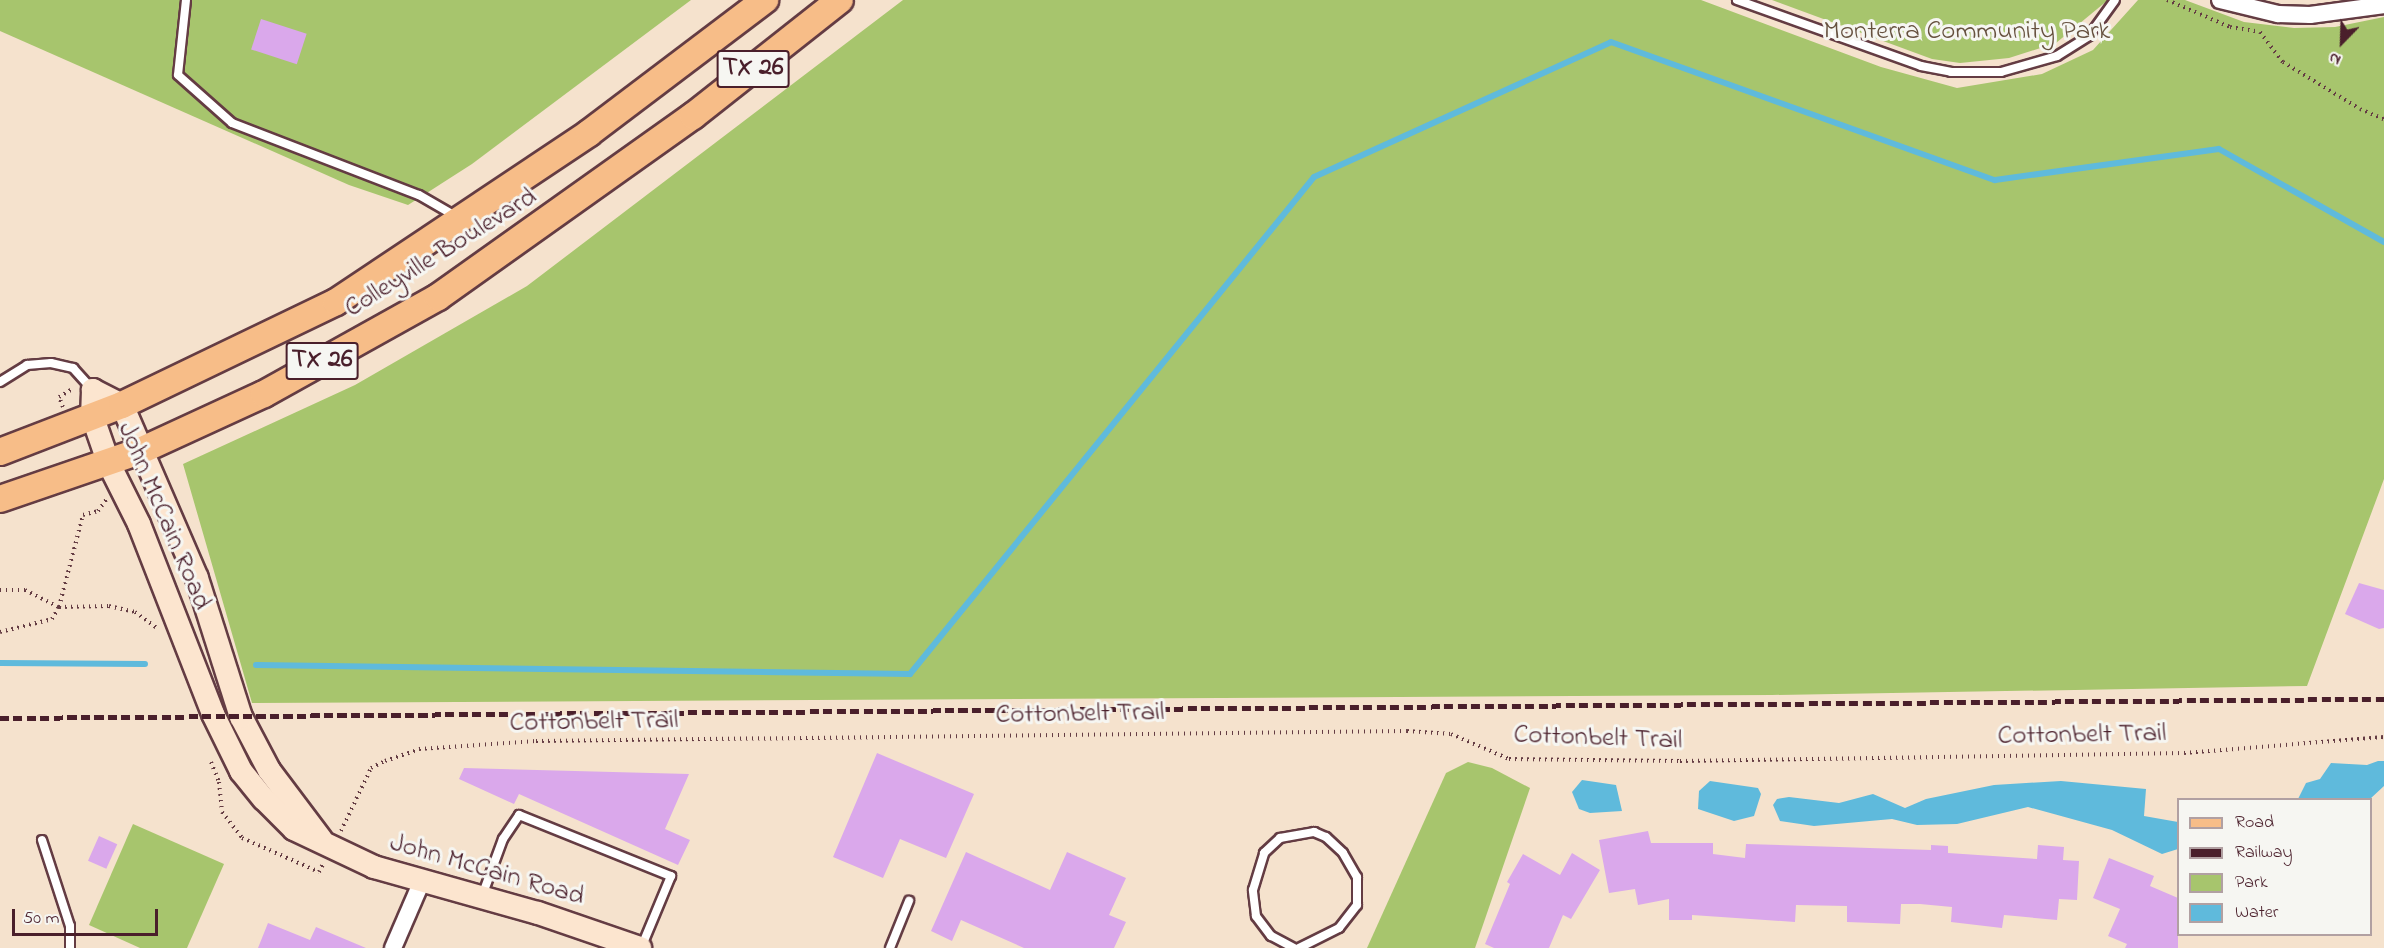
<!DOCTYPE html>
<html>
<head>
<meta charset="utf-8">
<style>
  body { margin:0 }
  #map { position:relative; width:2384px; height:948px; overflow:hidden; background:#f5e2cd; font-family:"Indie Flower",sans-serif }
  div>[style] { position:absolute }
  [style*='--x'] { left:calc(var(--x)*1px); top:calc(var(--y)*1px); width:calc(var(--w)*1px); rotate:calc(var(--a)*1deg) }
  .green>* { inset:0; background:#a7c56d }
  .water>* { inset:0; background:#5fbadc }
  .stream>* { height:6px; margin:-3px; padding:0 3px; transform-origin:3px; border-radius:3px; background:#5fbadc }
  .building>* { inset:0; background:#daa8eb; transform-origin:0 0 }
  .path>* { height:4px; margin-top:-2px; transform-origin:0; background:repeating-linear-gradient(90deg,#643c43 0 1.5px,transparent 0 6px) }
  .roads { filter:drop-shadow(2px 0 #643c43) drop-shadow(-2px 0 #643c43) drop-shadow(0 2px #643c43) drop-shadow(0 -2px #643c43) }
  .service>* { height:8px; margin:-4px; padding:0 4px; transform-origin:4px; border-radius:4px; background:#fff }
  .minor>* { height:16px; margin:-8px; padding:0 8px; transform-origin:8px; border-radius:8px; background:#fff }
  .secondary>* { height:22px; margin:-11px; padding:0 11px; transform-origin:11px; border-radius:11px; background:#fce5cf }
  .primary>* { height:26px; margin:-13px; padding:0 13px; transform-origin:13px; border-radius:13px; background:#f7bd88 }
  .rail>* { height:4.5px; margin-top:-2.25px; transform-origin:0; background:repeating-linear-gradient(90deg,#4a1f2b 0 9px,transparent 0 13.5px) }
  span { translate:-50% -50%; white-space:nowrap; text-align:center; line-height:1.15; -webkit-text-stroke:6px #f6f6f2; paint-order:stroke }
  .shield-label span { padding:2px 4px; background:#f6f6f2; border:2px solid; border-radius:4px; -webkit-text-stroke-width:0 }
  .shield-label { font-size:26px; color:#4a1f2b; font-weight:700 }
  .park-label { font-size:27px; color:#66513f }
  .street-label { font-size:27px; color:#4a1f2b }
  .legend { position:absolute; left:2177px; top:798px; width:195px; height:138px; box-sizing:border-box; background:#f6f6f2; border:2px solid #b1a0a2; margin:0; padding:8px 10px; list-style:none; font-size:18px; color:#4a1f2b }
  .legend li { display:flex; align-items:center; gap:12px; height:30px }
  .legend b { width:30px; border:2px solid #b1a0a2 }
  .north { position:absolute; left:2312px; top:12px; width:60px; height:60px; -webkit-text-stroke:4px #f6f6f2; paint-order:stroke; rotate:203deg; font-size:16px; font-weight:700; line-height:24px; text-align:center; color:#4a1f2b }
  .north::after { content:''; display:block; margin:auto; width:21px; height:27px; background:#4a1f2b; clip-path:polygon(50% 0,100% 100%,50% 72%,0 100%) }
  .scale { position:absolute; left:12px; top:909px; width:146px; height:27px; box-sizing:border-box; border:3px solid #4a1f2b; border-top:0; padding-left:8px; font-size:18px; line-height:21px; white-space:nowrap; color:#4a1f2b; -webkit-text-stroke:4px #f6f6f2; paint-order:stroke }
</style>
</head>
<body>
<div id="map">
  <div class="green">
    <div style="clip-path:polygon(0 0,691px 0,472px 164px,408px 205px,349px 185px,0 31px)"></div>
    <div style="clip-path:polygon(903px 0,1701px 0,1881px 67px,1957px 88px,2042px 74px,2093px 50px,2138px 0,2185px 0,2244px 22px,2294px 28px,2335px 27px,2384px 17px,2384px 479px,2307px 686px,1772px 695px,252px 703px,183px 464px,355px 385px,527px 286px)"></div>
    <div style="clip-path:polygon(1772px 0,2108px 0,2056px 43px,2009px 58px,1960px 63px,1932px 59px)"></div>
    <div style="clip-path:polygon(1468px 762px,1492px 768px,1530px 788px,1475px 948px,1367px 948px,1446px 773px)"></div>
    <div style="clip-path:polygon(133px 824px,224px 864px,187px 948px,140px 948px,89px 925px)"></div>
  </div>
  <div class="water">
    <div style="clip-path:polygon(2378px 761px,2384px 761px,2384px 786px,2370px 799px,2298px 799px,2306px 783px,2320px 779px,2331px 763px,2367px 765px)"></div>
    <div style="clip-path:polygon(1582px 780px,1616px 785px,1622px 811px,1590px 813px,1579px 809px,1572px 792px)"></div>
    <div style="clip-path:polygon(1710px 781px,1758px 788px,1761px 794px,1754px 816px,1734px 821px,1698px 809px,1699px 791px)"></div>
    <div style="clip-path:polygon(2061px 781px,2146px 789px,2144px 816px,2178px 822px,2178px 849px,2162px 854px,2112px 830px,2028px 807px,1957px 824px,1917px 825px,1892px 819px,1814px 826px,1780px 821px,1773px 805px,1777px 799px,1789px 797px,1839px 803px,1873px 794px,1905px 808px,1926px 799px,1994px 785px)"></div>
  </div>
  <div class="stream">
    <div style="--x:0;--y:663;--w:145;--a:0.4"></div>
    <div style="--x:256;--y:665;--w:654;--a:0.79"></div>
    <div style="--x:910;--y:674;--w:640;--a:-50.89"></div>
    <div style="--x:1314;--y:177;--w:326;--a:-24.4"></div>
    <div style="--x:1611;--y:42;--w:408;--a:19.8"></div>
    <div style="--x:1995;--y:180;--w:226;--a:-7.9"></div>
    <div style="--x:2219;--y:149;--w:189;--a:29.4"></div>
  </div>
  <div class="building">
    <div style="left:261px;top:19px;width:48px;height:32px;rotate:18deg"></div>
    <div style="clip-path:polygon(2359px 583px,2384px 590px,2384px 628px,2379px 629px,2345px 614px)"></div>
    <div style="clip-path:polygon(877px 753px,974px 794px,946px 858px,900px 839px,883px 878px,833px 857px)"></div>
    <div style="clip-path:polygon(464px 768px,689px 774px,665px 829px,690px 840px,678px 865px,519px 794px,514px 804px,459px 779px)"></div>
    <div style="clip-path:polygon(1648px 831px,1651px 843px,1713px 843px,1713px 854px,1745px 858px,1746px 844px,1931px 850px,1931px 845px,1948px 846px,1948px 853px,2037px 859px,2038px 845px,2064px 847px,2063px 860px,2079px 861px,2077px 900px,2059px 899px,2057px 920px,2004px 915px,2002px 928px,1951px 922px,1952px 907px,1920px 904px,1901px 904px,1900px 924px,1847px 922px,1847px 906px,1796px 905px,1795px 922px,1692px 915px,1692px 920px,1669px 920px,1669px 899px,1638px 905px,1635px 889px,1609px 893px,1599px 840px)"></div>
    <div style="left:99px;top:836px;width:20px;height:27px;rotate:24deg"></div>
    <div style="clip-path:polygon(966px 852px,1050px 890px,1067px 852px,1126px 878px,1109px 915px,1126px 922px,1114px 948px,1024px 948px,961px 920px,952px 941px,931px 931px)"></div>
    <div style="clip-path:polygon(1572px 853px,1600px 870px,1571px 919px,1563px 915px,1549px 948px,1494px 948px,1485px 944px,1510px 884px,1507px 882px,1523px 854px,1560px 875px)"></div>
    <div style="clip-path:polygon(2109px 858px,2154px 876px,2150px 886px,2178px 898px,2178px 948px,2125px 948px,2127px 944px,2108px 936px,2120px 909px,2093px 898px)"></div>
    <div style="clip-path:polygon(268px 923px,310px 940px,316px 927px,366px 948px,258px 948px)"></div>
  </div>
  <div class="path">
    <div style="--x:2167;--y:0;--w:69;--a:23.2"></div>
    <div style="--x:2230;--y:27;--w:30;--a:9"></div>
    <div style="--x:2260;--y:32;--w:38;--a:53"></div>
    <div style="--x:2283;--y:62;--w:90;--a:31.4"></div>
    <div style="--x:2360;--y:109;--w:26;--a:23"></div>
    <div style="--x:63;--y:407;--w:11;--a:-112"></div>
    <div style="--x:59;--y:397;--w:17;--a:-31"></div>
    <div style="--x:0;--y:590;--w:25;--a:0"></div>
    <div style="--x:25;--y:590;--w:38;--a:27"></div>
    <div style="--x:59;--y:607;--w:50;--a:-1.1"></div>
    <div style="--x:109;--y:606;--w:27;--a:13"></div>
    <div style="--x:135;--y:612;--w:26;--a:36"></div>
    <div style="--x:0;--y:632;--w:54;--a:-14"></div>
    <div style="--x:52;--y:619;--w:14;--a:-60"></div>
    <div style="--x:59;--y:607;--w:95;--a:-75.4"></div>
    <div style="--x:83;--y:515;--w:16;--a:-15"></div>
    <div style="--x:98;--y:511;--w:14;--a:-54"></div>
    <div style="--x:211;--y:762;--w:22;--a:68"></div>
    <div style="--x:219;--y:782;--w:30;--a:84"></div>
    <div style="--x:222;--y:812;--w:33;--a:52"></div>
    <div style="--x:242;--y:838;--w:84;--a:23.8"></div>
    <div style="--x:319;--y:872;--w:9;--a:-63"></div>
    <div style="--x:341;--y:831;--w:70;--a:-64.5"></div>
    <div style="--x:371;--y:768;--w:16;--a:-27"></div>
    <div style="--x:385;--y:761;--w:36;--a:-19"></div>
    <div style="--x:419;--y:749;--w:117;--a:-3.9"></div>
    <div style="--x:536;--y:741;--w:871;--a:-0.66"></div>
    <div style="--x:1407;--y:731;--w:44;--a:3.9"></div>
    <div style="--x:1451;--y:734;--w:63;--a:23.3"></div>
    <div style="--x:1509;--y:759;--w:171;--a:0.7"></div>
    <div style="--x:1680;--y:761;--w:504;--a:-0.91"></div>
    <div style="--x:2184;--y:753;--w:201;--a:-4.6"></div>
  </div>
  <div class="roads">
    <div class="service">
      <div style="--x:186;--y:0;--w:75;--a:96.1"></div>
      <div style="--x:178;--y:75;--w:72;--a:41.6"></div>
      <div style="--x:232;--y:123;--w:200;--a:21.1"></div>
      <div style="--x:419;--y:195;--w:44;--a:30.1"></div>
      <div style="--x:1737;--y:0;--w:195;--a:19.7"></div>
      <div style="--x:1921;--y:66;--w:31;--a:11"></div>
      <div style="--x:1951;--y:72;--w:50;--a:0"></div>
      <div style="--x:2001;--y:72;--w:58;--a:-15.9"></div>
      <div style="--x:2057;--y:56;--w:38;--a:-32"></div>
      <div style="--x:2089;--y:36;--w:44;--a:-54.2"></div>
      <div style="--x:0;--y:382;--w:32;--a:-32"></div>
      <div style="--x:27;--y:365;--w:24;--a:-5"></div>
      <div style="--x:51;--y:363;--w:23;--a:13"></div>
      <div style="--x:73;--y:368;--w:30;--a:48"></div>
      <div style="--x:42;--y:840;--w:90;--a:72"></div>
      <div style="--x:70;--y:926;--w:22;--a:90"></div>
      <div style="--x:482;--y:896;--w:61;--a:-69.8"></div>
      <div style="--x:503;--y:839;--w:29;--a:-56"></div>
      <div style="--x:519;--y:815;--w:164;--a:21.9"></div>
      <div style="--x:671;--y:876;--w:78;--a:112.6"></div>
      <div style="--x:890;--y:948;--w:51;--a:-68"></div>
      <div style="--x:1294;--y:948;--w:26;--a:-152"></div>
      <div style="--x:1271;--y:936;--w:25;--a:-127"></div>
      <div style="--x:1256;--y:916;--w:26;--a:-97"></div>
      <div style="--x:1253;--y:890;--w:39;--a:-73"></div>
      <div style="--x:1264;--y:853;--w:22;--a:-43"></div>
      <div style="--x:1280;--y:838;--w:35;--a:-10"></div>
      <div style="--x:1314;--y:832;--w:13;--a:23"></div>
      <div style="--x:1326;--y:837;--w:23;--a:43"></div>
      <div style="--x:1343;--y:853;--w:28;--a:60"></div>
      <div style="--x:1357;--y:877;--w:28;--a:90"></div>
      <div style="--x:1357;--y:905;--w:29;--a:128"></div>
      <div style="--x:1339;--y:928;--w:45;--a:153.4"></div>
    </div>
    <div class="minor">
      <div style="--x:2220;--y:0;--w:60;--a:13.6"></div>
      <div style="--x:2278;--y:14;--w:32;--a:2"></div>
      <div style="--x:2310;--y:15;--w:75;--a:-7.7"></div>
      <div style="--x:393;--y:948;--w:73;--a:-66.6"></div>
    </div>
    <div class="secondary">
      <div style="--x:321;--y:839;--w:86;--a:-127"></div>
      <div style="--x:269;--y:770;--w:60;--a:-117.8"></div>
      <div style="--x:241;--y:717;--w:146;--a:-107.6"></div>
      <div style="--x:197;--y:578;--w:189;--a:-113.4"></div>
      <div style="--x:122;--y:405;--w:33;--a:-153"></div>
      <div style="--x:93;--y:390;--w:25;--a:92"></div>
      <div style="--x:92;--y:415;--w:52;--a:70.9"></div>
      <div style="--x:109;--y:464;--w:67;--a:63.4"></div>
      <div style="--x:139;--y:524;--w:204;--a:68.7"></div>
      <div style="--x:213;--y:714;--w:64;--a:63.8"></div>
      <div style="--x:241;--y:771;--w:36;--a:51"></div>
      <div style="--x:264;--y:799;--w:42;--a:45"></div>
      <div style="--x:294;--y:829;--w:89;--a:25.4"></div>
      <div style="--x:374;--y:867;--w:170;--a:15.7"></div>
      <div style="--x:538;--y:913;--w:108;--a:18.9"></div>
    </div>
    <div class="primary">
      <div style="--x:0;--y:452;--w:131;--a:-21.1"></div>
      <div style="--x:122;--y:405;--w:237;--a:-25.7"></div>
      <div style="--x:336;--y:302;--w:304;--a:-33.7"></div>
      <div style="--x:589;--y:133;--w:221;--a:-37.1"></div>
      <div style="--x:0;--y:499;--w:148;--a:-18.9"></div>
      <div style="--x:140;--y:451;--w:136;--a:-24.7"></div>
      <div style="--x:264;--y:394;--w:199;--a:-29.1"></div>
      <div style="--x:438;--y:297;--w:313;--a:-35.4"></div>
      <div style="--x:693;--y:116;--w:187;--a:-38.3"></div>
    </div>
  </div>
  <div class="rail">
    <div style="--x:0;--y:718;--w:2384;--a:-0.46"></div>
  </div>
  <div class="shield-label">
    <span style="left:753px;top:69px">TX 26</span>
    <span style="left:322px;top:361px">TX 26</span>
  </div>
  <div class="park-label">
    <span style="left:1967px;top:32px">Monterra Community Park</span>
  </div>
  <div class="street-label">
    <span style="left:441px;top:253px;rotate:-32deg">Colleyville Boulevard</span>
    <span style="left:164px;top:516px;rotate:67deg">John McCain Road</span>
    <span style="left:1080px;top:714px;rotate:-1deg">Cottonbelt Trail</span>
    <span style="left:594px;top:722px;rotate:-1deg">Cottonbelt Trail</span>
    <span style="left:2082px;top:735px;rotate:-1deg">Cottonbelt Trail</span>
    <span style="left:1598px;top:738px;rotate:2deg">Cottonbelt Trail</span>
    <span style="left:487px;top:870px;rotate:16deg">John McCain Road</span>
  </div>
  <ul class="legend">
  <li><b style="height:8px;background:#f7bd88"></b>Road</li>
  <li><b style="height:8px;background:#4a1f2b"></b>Railway</li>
  <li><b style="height:16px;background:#a7c56d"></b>Park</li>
  <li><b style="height:16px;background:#5fbadc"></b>Water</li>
  </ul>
  <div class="north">N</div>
  <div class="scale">50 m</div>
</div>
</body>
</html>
